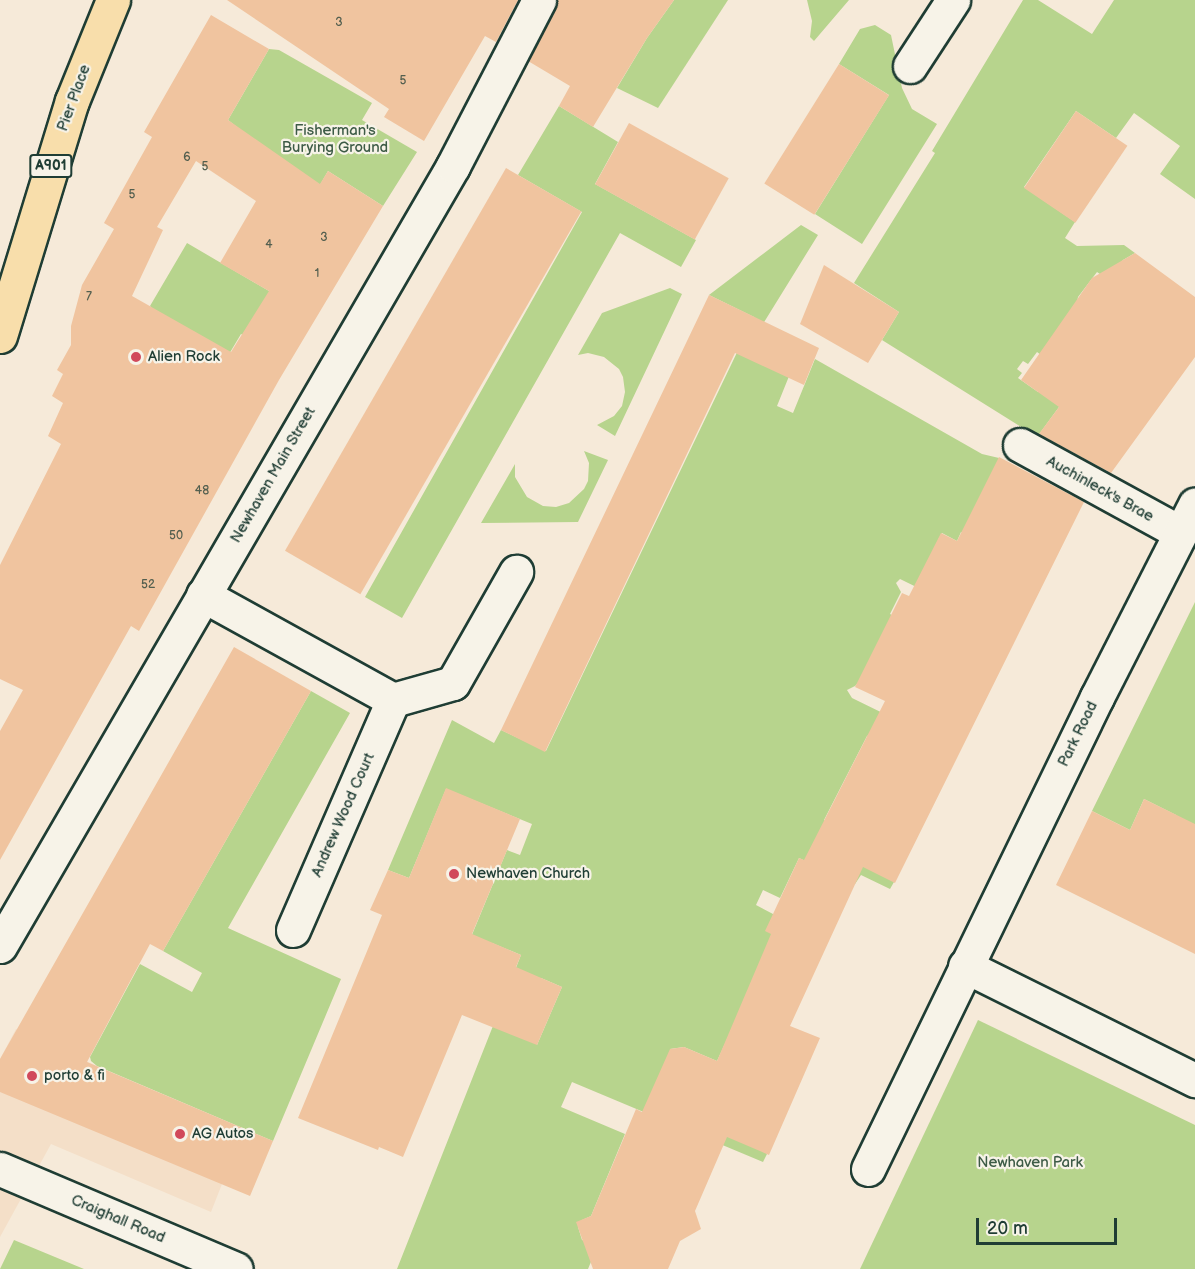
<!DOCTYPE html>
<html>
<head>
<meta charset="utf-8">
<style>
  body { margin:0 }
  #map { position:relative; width:1195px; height:1269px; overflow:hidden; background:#f6ead9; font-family:"Balsamiq Sans",sans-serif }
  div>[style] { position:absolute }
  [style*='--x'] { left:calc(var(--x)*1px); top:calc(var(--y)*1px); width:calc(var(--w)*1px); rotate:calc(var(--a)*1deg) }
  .built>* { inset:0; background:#f4dfc8 }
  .green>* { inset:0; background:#b7d48d }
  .building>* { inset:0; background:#f0c49f; transform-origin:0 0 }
  .roads { filter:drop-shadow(2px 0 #1f3d34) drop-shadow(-2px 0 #1f3d34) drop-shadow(0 2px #1f3d34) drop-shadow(0 -2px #1f3d34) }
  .minor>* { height:33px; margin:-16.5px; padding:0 16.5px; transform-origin:16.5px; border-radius:16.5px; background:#f7f3e8 }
  .major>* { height:33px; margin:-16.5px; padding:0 16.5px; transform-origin:16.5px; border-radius:16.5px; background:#f8deab }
  .dots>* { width:16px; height:16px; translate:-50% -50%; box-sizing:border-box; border:3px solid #f7f3e8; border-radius:50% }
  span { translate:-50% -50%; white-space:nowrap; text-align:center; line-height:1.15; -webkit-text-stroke:4.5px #f7f3e8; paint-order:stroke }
  .number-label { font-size:12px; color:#535f4f }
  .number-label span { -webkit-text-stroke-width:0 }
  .shield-label span { padding:2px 4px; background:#f7f3e8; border:2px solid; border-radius:4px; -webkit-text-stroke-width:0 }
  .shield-label { font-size:14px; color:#1f3d34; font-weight:700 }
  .street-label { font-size:15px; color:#1f3d34 }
  .park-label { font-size:15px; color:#3d5b46 }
  .poi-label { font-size:15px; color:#1f3d34 }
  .left { translate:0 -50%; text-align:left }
  .scale { position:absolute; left:976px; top:1218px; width:141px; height:27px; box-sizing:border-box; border:3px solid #1f3d34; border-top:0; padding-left:8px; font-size:18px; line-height:21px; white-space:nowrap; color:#1f3d34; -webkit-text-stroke:4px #f7f3e8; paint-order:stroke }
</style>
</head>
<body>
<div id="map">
  <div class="built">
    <div style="clip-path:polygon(16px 1029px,97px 1066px,222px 1184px,211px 1212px,51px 1144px,0 1237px,0 1059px)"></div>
  </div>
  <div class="green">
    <div style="clip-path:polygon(674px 0,728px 0,658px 108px,617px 88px,647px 38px)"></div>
    <div style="clip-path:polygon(807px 0,849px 0,814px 41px,810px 37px,812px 21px)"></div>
    <div style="clip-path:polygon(evenodd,1023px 0,1038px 0,1092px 34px,1114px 0,1195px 0,1195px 199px,1160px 174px,1180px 146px,1134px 113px,1116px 138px,1076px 111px,1024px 187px,1075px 222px,1065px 238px,1077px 246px,1124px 245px,1135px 253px,1123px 260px,1116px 269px,1113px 283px,1097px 272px,1078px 297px,1059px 407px,1037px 437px,882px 340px,899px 312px,854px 283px,935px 153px,932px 151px,1023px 0,1037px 352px,1056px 366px,1038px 392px,1018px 378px,1022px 373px,1017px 369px,1023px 361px,1028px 364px,1037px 352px)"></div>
    <div style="clip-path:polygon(875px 25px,891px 35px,902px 88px,912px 109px,937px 124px,862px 244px,815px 214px,889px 95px,839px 64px,860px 29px)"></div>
    <div style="clip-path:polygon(269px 49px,279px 50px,372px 103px,362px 120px,417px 152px,383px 206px,328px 171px,317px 190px,228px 120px)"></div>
    <div style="clip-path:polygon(559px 106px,618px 142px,595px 184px,696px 240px,681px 267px,620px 233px,402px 618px,365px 597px,582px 212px,518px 175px)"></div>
    <div style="clip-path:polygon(evenodd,801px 225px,818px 235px,761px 327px,800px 349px,777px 406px,793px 413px,815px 359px,982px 454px,999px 458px,974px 539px,961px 532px,957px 541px,942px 533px,938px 540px,943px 600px,900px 579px,896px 583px,901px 592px,890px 614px,915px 627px,855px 686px,847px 690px,852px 698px,897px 720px,867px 736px,824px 820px,894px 882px,890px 889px,861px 875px,855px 884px,799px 858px,780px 898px,763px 890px,756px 905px,773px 914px,775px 935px,717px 1061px,684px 1047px,670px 1049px,767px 1154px,763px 1162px,572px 1082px,561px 1107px,625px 1134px,591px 1216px,582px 1220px,578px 1227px,582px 1240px,591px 1243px,600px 1240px,588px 1269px,397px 1269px,521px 955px,492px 943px,457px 971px,507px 850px,520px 855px,532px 824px,446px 789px,409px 878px,388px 870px,452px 720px,494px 743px,501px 730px,546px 751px,754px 317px,709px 295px,801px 225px,541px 978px,562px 987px,537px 1045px,541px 978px)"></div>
    <div style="clip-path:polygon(187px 243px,269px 291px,290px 362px,241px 334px,210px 386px,150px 306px)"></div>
    <div style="clip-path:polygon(670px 288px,682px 294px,615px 436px,597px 425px,614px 416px,622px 406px,625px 392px,623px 377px,619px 369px,604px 357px,588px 353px,578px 355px,602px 313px)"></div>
    <div style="clip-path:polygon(584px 451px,608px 460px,578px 522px,481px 523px,515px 464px,515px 477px,527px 497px,543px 506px,556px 507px,569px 503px,584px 489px,588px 481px,589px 463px)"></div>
    <div style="clip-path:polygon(1195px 602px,1195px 899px,1176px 815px,1144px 799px,1130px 830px,1092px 811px)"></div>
    <div style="clip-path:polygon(311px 691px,350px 713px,228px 928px,341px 979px,273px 1141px,97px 1066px,91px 1061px,90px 1057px,140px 964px,192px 992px,202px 973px,163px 951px)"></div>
    <div style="clip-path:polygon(978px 1020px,1195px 1125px,1195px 1269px,860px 1269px)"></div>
    <div style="clip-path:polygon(14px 1240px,55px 1257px,84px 1269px,0 1269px)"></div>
  </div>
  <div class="building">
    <div style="clip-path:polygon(227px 0,518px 0,496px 42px,485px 36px,424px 141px,384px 117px,389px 109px)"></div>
    <div style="clip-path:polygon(558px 0,674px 0,647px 38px,593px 127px,559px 106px,570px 86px,528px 61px)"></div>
    <div style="clip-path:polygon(evenodd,211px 15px,269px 49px,228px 120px,320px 184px,328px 171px,383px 206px,279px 380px,139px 631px,131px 626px,0 860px,0 731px,23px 690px,0 679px,0 565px,61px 444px,48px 436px,63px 403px,52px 396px,63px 374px,57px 370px,71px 345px,71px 326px,82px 285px,114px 229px,104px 223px,152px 137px,144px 132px,211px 15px,196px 161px,256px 201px,220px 263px,269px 291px,231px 352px,132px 296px,163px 230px,157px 227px,196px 161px)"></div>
    <div style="left:839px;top:64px;width:59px;height:141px;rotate:32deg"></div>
    <div style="left:1076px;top:111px;width:62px;height:93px;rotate:34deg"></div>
    <div style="left:629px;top:123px;width:114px;height:70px;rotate:29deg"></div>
    <div style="left:506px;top:168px;width:87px;height:442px;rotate:30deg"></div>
    <div style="clip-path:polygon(1135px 253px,1195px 297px,1195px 357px,1111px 473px,1039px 434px,1059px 407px,1021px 380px,1092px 278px)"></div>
    <div style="clip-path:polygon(824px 265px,899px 312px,868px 363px,800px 324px)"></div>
    <div style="clip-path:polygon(709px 295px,819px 348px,804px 385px,735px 353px,545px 752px,501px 730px)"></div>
    <div style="clip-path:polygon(999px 457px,1084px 502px,895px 883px,863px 867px,790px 1026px,820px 1038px,769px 1155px,727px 1137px,695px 1211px,701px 1229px,680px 1241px,668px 1269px,593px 1269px,576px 1222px,591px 1216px,636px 1109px,642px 1112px,670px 1049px,684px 1047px,717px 1061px,771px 934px,765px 931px,773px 914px,799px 858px,804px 860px,885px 701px,855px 687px,902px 593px,909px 596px,941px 533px,957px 541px)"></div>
    <div style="clip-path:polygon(234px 647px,311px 691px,163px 951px,150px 944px,87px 1062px,273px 1141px,250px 1196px,0 1092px,0 1059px)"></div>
    <div style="clip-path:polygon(446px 788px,520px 819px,472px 934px,521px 955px,516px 967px,562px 987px,537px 1045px,462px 1015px,403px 1157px,379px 1147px,378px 1150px,298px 1118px,382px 915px,370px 910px,388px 870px,409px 878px)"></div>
    <div style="clip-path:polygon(1144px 799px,1195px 824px,1195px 954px,1056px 885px,1092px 811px,1130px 830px)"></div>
  </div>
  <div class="roads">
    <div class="minor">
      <div style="--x:910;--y:66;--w:79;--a:-56.9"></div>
      <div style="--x:1020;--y:445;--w:181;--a:28.7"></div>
      <div style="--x:203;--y:595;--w:217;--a:28.9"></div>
      <div style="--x:393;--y:700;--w:62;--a:-15.8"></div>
      <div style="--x:453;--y:683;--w:128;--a:-60.4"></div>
      <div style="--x:293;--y:930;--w:251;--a:-66.5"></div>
      <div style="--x:0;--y:946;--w:902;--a:-59.85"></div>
      <div style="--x:453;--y:166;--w:187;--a:-62.6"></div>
      <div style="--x:965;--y:966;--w:257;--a:26.4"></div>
      <div style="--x:0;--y:1169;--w:256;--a:23"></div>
      <div style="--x:868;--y:1169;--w:525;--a:-64.12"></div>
      <div style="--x:1097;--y:697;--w:216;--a:-63"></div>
    </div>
    <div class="major">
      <div style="--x:0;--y:336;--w:246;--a:-73"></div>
      <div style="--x:72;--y:101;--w:109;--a:-67.9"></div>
    </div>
  </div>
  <div class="dots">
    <div style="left:136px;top:357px;background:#d1495b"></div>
    <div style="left:454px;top:874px;background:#d1495b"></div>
    <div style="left:32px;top:1076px;background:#d1495b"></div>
    <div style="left:180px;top:1134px;background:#d1495b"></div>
  </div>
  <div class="number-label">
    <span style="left:339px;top:23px">3</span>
    <span style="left:403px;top:81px">5</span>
    <span style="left:187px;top:158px">6</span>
    <span style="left:205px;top:167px">5</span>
    <span style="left:132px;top:195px">5</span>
    <span style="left:324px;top:238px">3</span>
    <span style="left:269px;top:245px">4</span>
    <span style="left:317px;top:274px">1</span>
    <span style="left:89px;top:297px">7</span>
    <span style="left:202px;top:491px">48</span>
    <span style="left:176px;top:536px">50</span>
    <span style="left:148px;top:585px">52</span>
  </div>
  <div class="shield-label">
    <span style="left:51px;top:166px">A901</span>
  </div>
  <div class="street-label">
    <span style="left:74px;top:98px;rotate:-70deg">Pier Place</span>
    <span style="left:273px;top:475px;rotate:-60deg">Newhaven Main Street</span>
    <span style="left:1100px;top:489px;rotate:29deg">Auchinleck's Brae</span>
    <span style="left:1078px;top:734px;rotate:-64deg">Park Road</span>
    <span style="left:343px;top:815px;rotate:-66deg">Andrew Wood Court</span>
    <span style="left:118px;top:1219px;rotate:23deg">Craighall Road</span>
  </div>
  <div class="park-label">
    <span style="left:335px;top:139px">Fisherman's<br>Burying Ground</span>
    <span style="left:1030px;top:1163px">Newhaven Park</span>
  </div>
  <div class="poi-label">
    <span class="left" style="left:148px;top:357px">Alien Rock</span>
    <span class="left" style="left:466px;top:874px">Newhaven Church</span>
    <span class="left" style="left:44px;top:1076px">porto &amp; fi</span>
    <span class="left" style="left:192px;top:1134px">AG Autos</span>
  </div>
  <div class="scale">20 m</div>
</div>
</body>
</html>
